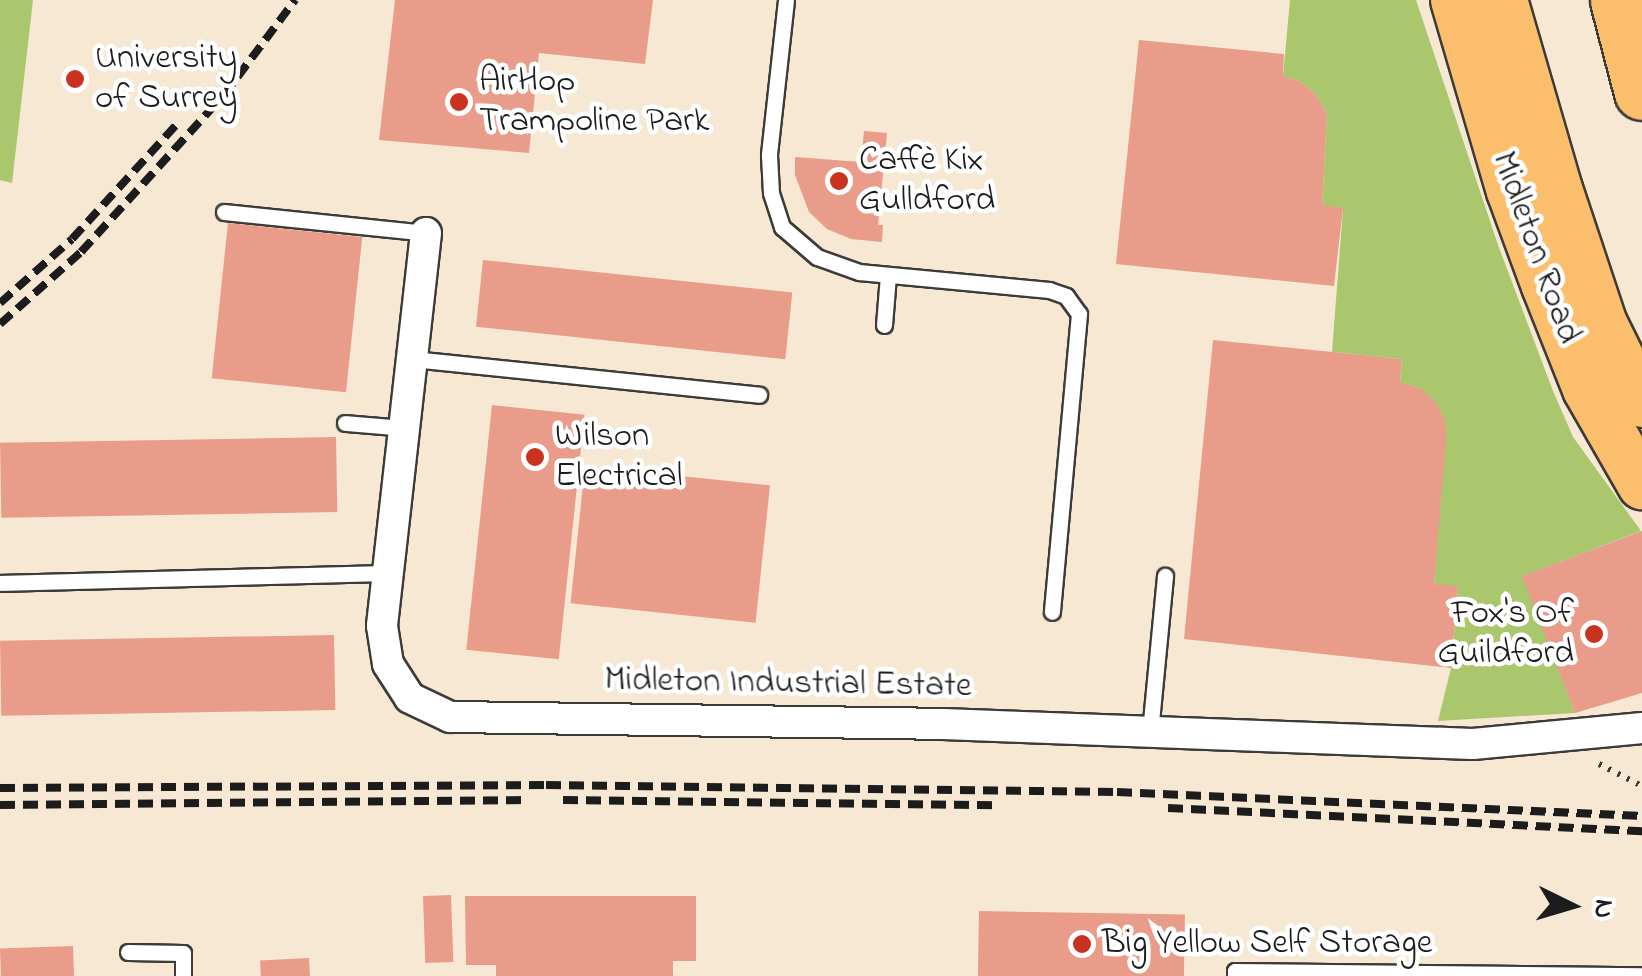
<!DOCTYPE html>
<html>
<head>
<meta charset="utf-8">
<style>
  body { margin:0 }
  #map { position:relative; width:1642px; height:976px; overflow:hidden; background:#f6e8d3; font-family:"Indie Flower",sans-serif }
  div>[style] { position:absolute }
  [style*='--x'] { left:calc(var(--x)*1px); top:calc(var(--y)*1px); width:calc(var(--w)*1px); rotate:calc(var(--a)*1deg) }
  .green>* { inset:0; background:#aac76e }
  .building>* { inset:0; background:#e89c89; transform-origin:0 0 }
  .path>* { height:6px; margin-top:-3px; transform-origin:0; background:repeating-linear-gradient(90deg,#3d3b37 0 2.5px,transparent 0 10.5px) }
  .roads { filter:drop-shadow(2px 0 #3d3b37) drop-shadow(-2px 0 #3d3b37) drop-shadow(0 2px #3d3b37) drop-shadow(0 -2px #3d3b37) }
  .lane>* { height:15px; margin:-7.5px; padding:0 7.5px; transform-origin:7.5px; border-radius:7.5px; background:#fff }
  .street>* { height:30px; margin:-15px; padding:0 15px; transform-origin:15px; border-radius:15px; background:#fff }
  .primary>* { height:48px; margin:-24px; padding:0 24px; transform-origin:24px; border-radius:24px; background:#fabe6d }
  .highway>* { height:55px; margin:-27.5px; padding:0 27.5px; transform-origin:27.5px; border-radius:27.5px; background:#fabe6d }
  .rail>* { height:8px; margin-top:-4px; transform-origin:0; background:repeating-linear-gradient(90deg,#1c1c1c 0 15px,transparent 0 23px) }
  .dots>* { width:28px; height:28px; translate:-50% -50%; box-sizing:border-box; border:5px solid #fff; border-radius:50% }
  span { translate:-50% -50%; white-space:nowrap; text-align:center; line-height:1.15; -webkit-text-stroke:9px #fff; paint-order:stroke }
  .poi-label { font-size:35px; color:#1c1c1c }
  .left { translate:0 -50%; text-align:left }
  .right { translate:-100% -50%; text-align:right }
  .street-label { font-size:35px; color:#1c1c1c }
  .north { position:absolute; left:1522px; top:856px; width:100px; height:100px; -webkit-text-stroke:8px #fff; paint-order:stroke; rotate:95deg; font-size:28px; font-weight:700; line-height:40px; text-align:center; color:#1c1c1c }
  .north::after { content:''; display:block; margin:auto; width:35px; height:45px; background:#1c1c1c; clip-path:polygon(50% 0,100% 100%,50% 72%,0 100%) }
</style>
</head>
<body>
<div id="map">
  <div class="green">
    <div style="clip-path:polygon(0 0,33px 0,12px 183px,0 180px)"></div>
    <div style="clip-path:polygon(1290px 0,1416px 0,1498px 245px,1553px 391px,1573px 437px,1641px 531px,1523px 576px,1575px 713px,1438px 721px,1451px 668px,1458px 587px,1434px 584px,1445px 420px,1419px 388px,1400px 382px,1402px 359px,1332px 352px,1343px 209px,1322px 205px,1327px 113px,1316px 95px,1301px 82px,1283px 76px)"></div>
  </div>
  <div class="building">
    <div style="clip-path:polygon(395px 0,653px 0,645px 64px,539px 53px,529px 153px,379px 140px)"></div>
    <div style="clip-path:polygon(1139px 40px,1284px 54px,1283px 76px,1301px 82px,1316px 95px,1327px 113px,1322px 205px,1343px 208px,1334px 286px,1116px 264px)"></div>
    <div style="clip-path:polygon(864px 131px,887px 133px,878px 225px,883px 225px,882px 242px,851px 239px,827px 229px,809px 212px,795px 175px,795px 157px,861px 162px)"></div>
    <div style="left:228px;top:223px;width:135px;height:156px;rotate:6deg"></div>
    <div style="left:483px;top:260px;width:311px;height:67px;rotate:6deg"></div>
    <div style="clip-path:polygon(1213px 340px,1402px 359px,1400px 382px,1419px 388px,1435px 401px,1445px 420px,1446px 441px,1434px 584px,1458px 586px,1451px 668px,1184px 639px)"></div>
    <div style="left:492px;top:405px;width:93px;height:246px;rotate:6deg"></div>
    <div style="left:336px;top:437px;width:75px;height:336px;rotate:89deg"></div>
    <div style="left:585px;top:466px;width:186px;height:138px;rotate:6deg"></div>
    <div style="clip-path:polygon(1642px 531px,1642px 693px,1575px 713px,1522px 576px)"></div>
    <div style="left:334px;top:635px;width:75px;height:334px;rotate:89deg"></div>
    <div style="left:451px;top:895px;width:67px;height:28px;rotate:88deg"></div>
    <div style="clip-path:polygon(465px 896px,696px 896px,696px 961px,673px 961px,673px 976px,496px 976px,496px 965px,466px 965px)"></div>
    <div style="left:979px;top:911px;width:206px;height:65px;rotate:1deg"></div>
    <div style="left:73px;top:946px;width:30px;height:73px;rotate:88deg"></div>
    <div style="left:309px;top:958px;width:18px;height:49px;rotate:87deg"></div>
  </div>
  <div class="path">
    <div style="--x:1599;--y:764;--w:48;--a:27.1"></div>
  </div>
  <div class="roads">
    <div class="lane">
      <div style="--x:786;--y:0;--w:156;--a:96.3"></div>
      <div style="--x:769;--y:155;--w:38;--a:87"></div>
      <div style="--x:771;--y:193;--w:36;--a:72"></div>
      <div style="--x:782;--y:227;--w:46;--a:40.6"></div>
      <div style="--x:817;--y:257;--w:45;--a:19.7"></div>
      <div style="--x:859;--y:272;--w:191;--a:5.4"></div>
      <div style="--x:1049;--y:290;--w:18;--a:19"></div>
      <div style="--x:1066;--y:296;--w:22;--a:54"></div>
      <div style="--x:1079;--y:314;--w:299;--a:95.2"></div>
      <div style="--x:224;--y:212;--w:203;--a:5.9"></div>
      <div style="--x:884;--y:325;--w:50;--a:-85.4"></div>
      <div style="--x:413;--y:359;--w:348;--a:5.9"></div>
      <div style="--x:345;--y:423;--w:60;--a:4.8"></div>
      <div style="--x:0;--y:583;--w:388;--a:-1.5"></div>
      <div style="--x:1150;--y:732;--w:157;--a:-84.5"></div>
      <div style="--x:128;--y:952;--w:55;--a:1"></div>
      <div style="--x:183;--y:953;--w:23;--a:90"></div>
      <div style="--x:1235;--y:976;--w:5;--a:-90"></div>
      <div style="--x:1235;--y:971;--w:407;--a:0.6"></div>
    </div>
    <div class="street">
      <div style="--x:426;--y:233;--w:395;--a:96.4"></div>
      <div style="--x:382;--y:626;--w:38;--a:81"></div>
      <div style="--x:388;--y:664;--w:40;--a:57.1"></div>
      <div style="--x:410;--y:698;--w:44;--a:25.4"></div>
      <div style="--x:450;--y:717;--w:493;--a:0.8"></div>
      <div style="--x:943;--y:724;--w:530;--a:2.16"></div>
      <div style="--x:1473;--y:744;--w:170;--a:-5.4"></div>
    </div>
    <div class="primary">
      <div style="--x:1455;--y:0;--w:199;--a:73.7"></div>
      <div style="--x:1511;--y:191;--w:101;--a:69.8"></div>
      <div style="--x:1546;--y:286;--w:111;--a:68.3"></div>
      <div style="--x:1587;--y:389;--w:111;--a:60.2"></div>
      <div style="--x:1503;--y:0;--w:197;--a:73.8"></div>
      <div style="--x:1558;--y:189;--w:142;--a:71.6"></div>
      <div style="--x:1603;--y:324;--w:88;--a:63.7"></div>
    </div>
    <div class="highway">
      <div style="--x:1618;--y:0;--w:95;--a:75.4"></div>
    </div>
  </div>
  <div class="rail">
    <div style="--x:0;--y:303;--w:96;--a:-41.6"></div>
    <div style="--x:72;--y:239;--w:159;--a:-47.6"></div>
    <div style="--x:0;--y:324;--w:108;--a:-41.6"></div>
    <div style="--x:81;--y:252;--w:212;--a:-47.7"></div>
    <div style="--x:224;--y:95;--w:119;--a:-53.2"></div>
    <div style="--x:0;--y:788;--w:546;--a:-0.31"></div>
    <div style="--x:546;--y:785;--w:571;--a:0.7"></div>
    <div style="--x:1117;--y:792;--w:526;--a:2.62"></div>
    <div style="--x:563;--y:800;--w:435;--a:0.7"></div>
    <div style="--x:0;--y:805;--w:528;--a:-0.54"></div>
    <div style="--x:1168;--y:808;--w:475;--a:2.8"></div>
  </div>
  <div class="dots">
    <div style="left:75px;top:79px;background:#c8321e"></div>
    <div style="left:459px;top:102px;background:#c8321e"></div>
    <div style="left:839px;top:181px;background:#c8321e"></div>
    <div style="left:535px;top:457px;background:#c8321e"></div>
    <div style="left:1594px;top:634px;background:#c8321e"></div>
    <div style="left:1082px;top:944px;background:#c8321e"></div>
  </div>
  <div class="poi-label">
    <span class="left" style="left:95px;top:79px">University<br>of Surrey</span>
    <span class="left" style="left:479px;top:102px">AirHop<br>Trampoline Park</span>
    <span class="left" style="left:859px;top:181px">Caffè Kix<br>Gulldford</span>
    <span class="left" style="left:555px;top:457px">Wilson<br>Electrical</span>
    <span class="right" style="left:1574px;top:634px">Fox's Of<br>Guildford</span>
    <span class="left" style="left:1102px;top:944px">Big Yellow Self Storage</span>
  </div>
  <div class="street-label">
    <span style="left:1535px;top:248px;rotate:70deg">Midleton Road</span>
    <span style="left:788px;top:684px;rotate:1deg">Midleton Industrial Estate</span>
  </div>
  <div class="north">N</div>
</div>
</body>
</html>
